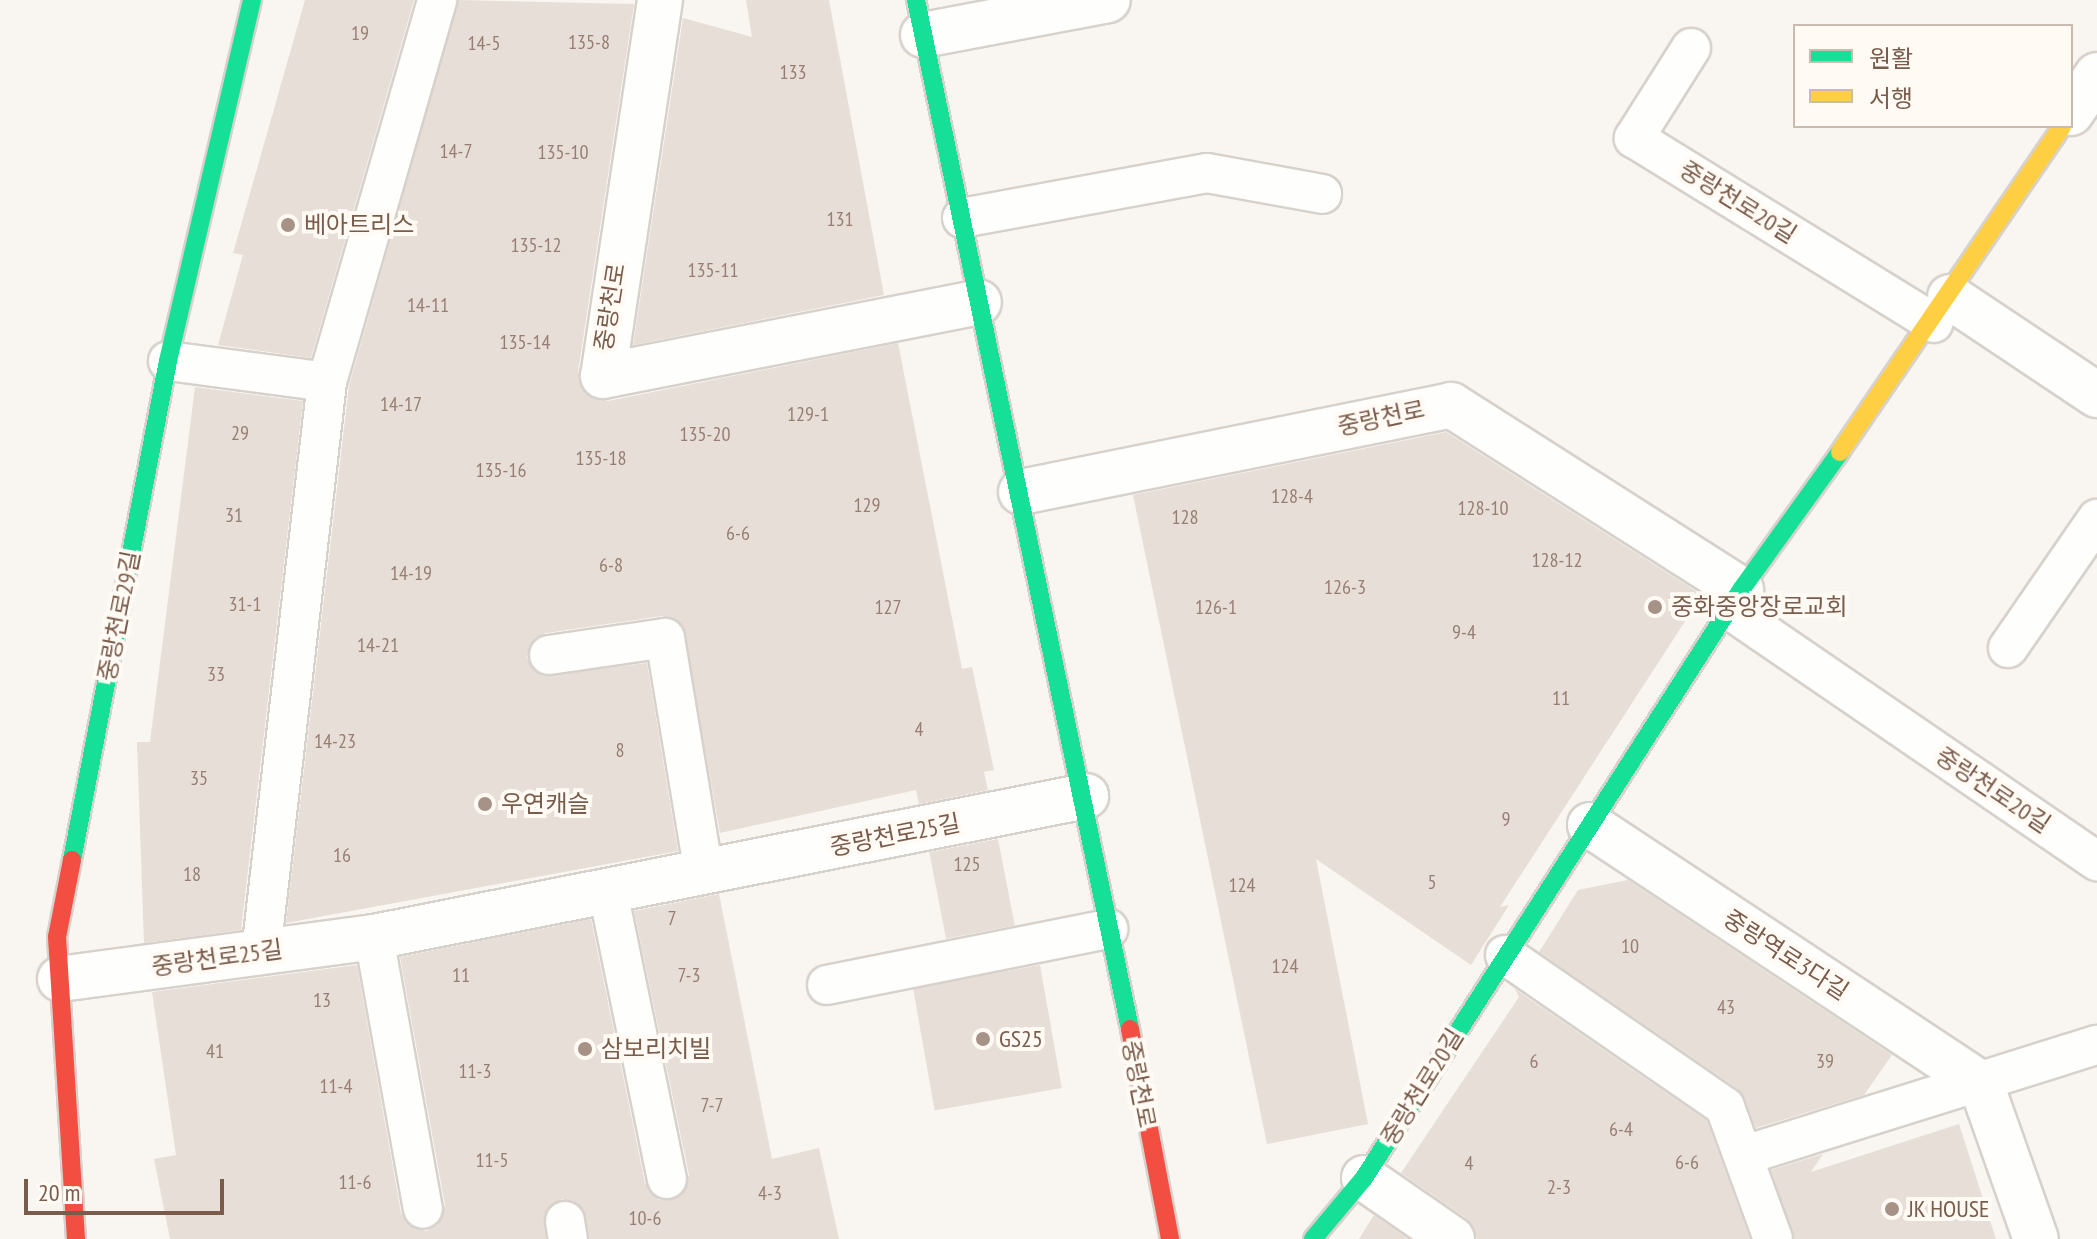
<!DOCTYPE html>
<html>
<head>
<meta charset="utf-8">
<style>
  body { margin:0 }
  #map { position:relative; width:2097px; height:1239px; overflow:hidden; background:#f9f5f0; font-family:"PT Sans Narrow","Noto Sans KR",sans-serif }
  div>[style] { position:absolute }
  [style*='--x'] { left:calc(var(--x)*1px); top:calc(var(--y)*1px); width:calc(var(--w)*1px); rotate:calc(var(--a)*1deg) }
  .building>* { inset:0; background:#e6ded7; transform-origin:0 0 }
  .roads { filter:drop-shadow(2px 0 #d7d1cb) drop-shadow(-2px 0 #d7d1cb) drop-shadow(0 2px #d7d1cb) drop-shadow(0 -2px #d7d1cb) }
  .lane>* { height:38px; margin:-19px; padding:0 19px; transform-origin:19px; border-radius:19px; background:#fefefd }
  .street>* { height:44px; margin:-22px; padding:0 22px; transform-origin:22px; border-radius:22px; background:#fefefd }
  .fast>* { height:18px; margin:-9px; padding:0 9px; transform-origin:9px; border-radius:9px; background:#16e098 }
  .slow>* { height:18px; margin:-9px; padding:0 9px; transform-origin:9px; border-radius:9px; background:#ffcf43 }
  .jam>* { height:18px; margin:-9px; padding:0 9px; transform-origin:9px; border-radius:9px; background:#f24e42 }
  .dots>* { width:22px; height:22px; translate:-50% -50%; box-sizing:border-box; border:4px solid #fffaf3; border-radius:50% }
  span { translate:-50% -50%; white-space:nowrap; text-align:center; line-height:1.15; -webkit-text-stroke:8px #fffaf3; paint-order:stroke }
  .number-label { font-size:20px; color:#977e72 }
  .number-label span { -webkit-text-stroke-width:0 }
  .street-label { font-size:24px; color:#7a5c4d }
  .poi-label { font-size:24px; color:#7a5c4d }
  .left { translate:0 -50%; text-align:left }
  .legend { position:absolute; left:1793px; top:24px; width:280px; height:104px; box-sizing:border-box; background:#fffaf3; border:2px solid #cabbb1; margin:0; padding:10px 14px; list-style:none; font-size:24px; color:#7a5c4d }
  .legend li { display:flex; align-items:center; gap:16px; height:40px }
  .legend b { width:40px; border:2px solid #cabbb1 }
  .scale { position:absolute; left:24px; top:1179px; width:200px; height:36px; box-sizing:border-box; border:4px solid #7a5c4d; border-top:0; padding-left:10px; font-size:24px; line-height:28px; white-space:nowrap; color:#7a5c4d; -webkit-text-stroke:6px #fffaf3; paint-order:stroke }
</style>
</head>
<body>
<div id="map">
  <div class="building">
    <div style="clip-path:polygon(305px 0,414px 0,311px 358px,218px 345px,243px 255px,233px 253px)"></div>
    <div style="clip-path:polygon(458px 0,634px 4px,578px 372px,586px 394px,608px 401px,898px 343px,962px 669px,972px 667px,994px 770px,984px 772px,988px 790px,919px 804px,916px 790px,720px 833px,682px 624px,662px 616px,546px 633px,535px 638px,527px 657px,542px 676px,647px 663px,678px 851px,286px 923px,349px 386px)"></div>
    <div style="clip-path:polygon(746px 0,829px 0,884px 295px,633px 345px,683px 18px,752px 37px)"></div>
    <div style="clip-path:polygon(195px 387px,303px 401px,241px 930px,144px 943px,137px 742px,150px 742px)"></div>
    <div style="clip-path:polygon(1446px 432px,1702px 595px,1500px 907px,1509px 905px,1471px 965px,1316px 859px,1368px 1124px,1267px 1144px,1133px 495px)"></div>
    <div style="left:998px;top:839px;width:88px;height:70px;rotate:79deg"></div>
    <div style="clip-path:polygon(1628px 880px,1892px 1055px,1864px 1095px,1756px 1128px,1738px 1089px,1539px 952px,1578px 890px)"></div>
    <div style="clip-path:polygon(719px 894px,772px 1159px,819px 1148px,839px 1239px,589px 1239px,582px 1208px,562px 1199px,545px 1213px,546px 1239px,170px 1239px,154px 1159px,176px 1155px,152px 992px,357px 965px,401px 1213px,407px 1224px,426px 1231px,438px 1225px,445px 1205px,400px 957px,591px 919px,645px 1183px,659px 1200px,681px 1196px,689px 1175px,634px 911px)"></div>
    <div style="left:1040px;top:965px;width:125px;height:129px;rotate:80deg"></div>
    <div style="clip-path:polygon(1515px 989px,1707px 1121px,1750px 1239px,1477px 1239px,1466px 1218px,1401px 1173px,1519px 997px)"></div>
    <div style="clip-path:polygon(1959px 1124px,1996px 1239px,1794px 1239px,1771px 1170px,1823px 1154px,1811px 1172px)"></div>
    <div style="clip-path:polygon(1374px 1215px,1408px 1239px,1359px 1239px)"></div>
  </div>
  <div class="roads">
    <div class="lane">
      <div style="--x:1691;--y:48;--w:107;--a:122.3"></div>
      <div style="--x:1634;--y:138;--w:352;--a:31.7"></div>
      <div style="--x:962;--y:218;--w:249;--a:-10.4"></div>
      <div style="--x:1207;--y:173;--w:117;--a:10.3"></div>
      <div style="--x:168;--y:361;--w:160;--a:7.5"></div>
      <div style="--x:1730;--y:610;--w:445;--a:34.4"></div>
      <div style="--x:2008;--y:648;--w:157;--a:-55.4"></div>
      <div style="--x:549;--y:655;--w:117;--a:-8.3"></div>
      <div style="--x:665;--y:638;--w:239;--a:80.6"></div>
      <div style="--x:608;--y:892;--w:293;--a:78.4"></div>
      <div style="--x:374;--y:937;--w:276;--a:79.8"></div>
      <div style="--x:261;--y:952;--w:574;--a:-83.4"></div>
      <div style="--x:327;--y:382;--w:398;--a:-73.9"></div>
      <div style="--x:1505;--y:955;--w:267;--a:34.6"></div>
      <div style="--x:1725;--y:1107;--w:140;--a:70"></div>
      <div style="--x:827;--y:985;--w:287;--a:-11.3"></div>
      <div style="--x:1745;--y:1155;--w:369;--a:-17.4"></div>
      <div style="--x:565;--y:1221;--w:18;--a:81"></div>
    </div>
    <div class="street">
      <div style="--x:660;--y:0;--w:380;--a:98.6"></div>
      <div style="--x:603;--y:376;--w:383;--a:-11.1"></div>
      <div style="--x:923;--y:35;--w:188;--a:-10.7"></div>
      <div style="--x:2071;--y:113;--w:46;--a:-55.6"></div>
      <div style="--x:1950;--y:297;--w:177;--a:33.7"></div>
      <div style="--x:1021;--y:492;--w:439;--a:-11.4"></div>
      <div style="--x:1451;--y:405;--w:344;--a:32.5"></div>
      <div style="--x:1590;--y:825;--w:469;--a:33.5"></div>
      <div style="--x:1981;--y:1084;--w:164;--a:70.5"></div>
      <div style="--x:60;--y:979;--w:317;--a:-7.6"></div>
      <div style="--x:374;--y:937;--w:726;--a:-11.2"></div>
      <div style="--x:1364;--y:1178;--w:107;--a:34.7"></div>
    </div>
    <div class="fast">
      <div style="--x:916;--y:0;--w:1051;--a:78.25"></div>
      <div style="--x:72;--y:860;--w:508;--a:-79.11"></div>
      <div style="--x:168;--y:361;--w:371;--a:-76.9"></div>
      <div style="--x:1313;--y:1239;--w:80;--a:-50.1"></div>
      <div style="--x:1364;--y:1178;--w:698;--a:-57.33"></div>
      <div style="--x:1741;--y:590;--w:170;--a:-54.3"></div>
    </div>
    <div class="slow">
      <div style="--x:1840;--y:452;--w:394;--a:-55.7"></div>
    </div>
    <div class="jam">
      <div style="--x:72;--y:860;--w:78;--a:101"></div>
      <div style="--x:57;--y:937;--w:303;--a:86.4"></div>
      <div style="--x:1130;--y:1029;--w:214;--a:79.2"></div>
    </div>
  </div>
  <div class="dots">
    <div style="left:288px;top:225px;background:#a69286"></div>
    <div style="left:1655px;top:607px;background:#a69286"></div>
    <div style="left:485px;top:804px;background:#a69286"></div>
    <div style="left:983px;top:1039px;background:#a69286"></div>
    <div style="left:585px;top:1049px;background:#a69286"></div>
    <div style="left:1892px;top:1209px;background:#a69286"></div>
  </div>
  <div class="number-label">
    <span style="left:360px;top:33px">19</span>
    <span style="left:589px;top:42px">135-8</span>
    <span style="left:484px;top:43px">14-5</span>
    <span style="left:793px;top:72px">133</span>
    <span style="left:456px;top:151px">14-7</span>
    <span style="left:563px;top:152px">135-10</span>
    <span style="left:840px;top:219px">131</span>
    <span style="left:536px;top:245px">135-12</span>
    <span style="left:713px;top:270px">135-11</span>
    <span style="left:428px;top:305px">14-11</span>
    <span style="left:525px;top:342px">135-14</span>
    <span style="left:401px;top:404px">14-17</span>
    <span style="left:808px;top:414px">129-1</span>
    <span style="left:240px;top:433px">29</span>
    <span style="left:705px;top:434px">135-20</span>
    <span style="left:601px;top:458px">135-18</span>
    <span style="left:501px;top:470px">135-16</span>
    <span style="left:1292px;top:496px">128-4</span>
    <span style="left:867px;top:505px">129</span>
    <span style="left:1483px;top:508px">128-10</span>
    <span style="left:234px;top:515px">31</span>
    <span style="left:1185px;top:517px">128</span>
    <span style="left:738px;top:533px">6-6</span>
    <span style="left:1557px;top:560px">128-12</span>
    <span style="left:611px;top:565px">6-8</span>
    <span style="left:411px;top:573px">14-19</span>
    <span style="left:1345px;top:587px">126-3</span>
    <span style="left:245px;top:604px">31-1</span>
    <span style="left:888px;top:607px">127</span>
    <span style="left:1216px;top:607px">126-1</span>
    <span style="left:1464px;top:632px">9-4</span>
    <span style="left:378px;top:645px">14-21</span>
    <span style="left:216px;top:674px">33</span>
    <span style="left:1561px;top:698px">11</span>
    <span style="left:919px;top:729px">4</span>
    <span style="left:335px;top:741px">14-23</span>
    <span style="left:620px;top:750px">8</span>
    <span style="left:199px;top:778px">35</span>
    <span style="left:1506px;top:819px">9</span>
    <span style="left:342px;top:855px">16</span>
    <span style="left:967px;top:864px">125</span>
    <span style="left:192px;top:874px">18</span>
    <span style="left:1432px;top:882px">5</span>
    <span style="left:1242px;top:885px">124</span>
    <span style="left:672px;top:918px">7</span>
    <span style="left:1630px;top:946px">10</span>
    <span style="left:1285px;top:966px">124</span>
    <span style="left:461px;top:975px">11</span>
    <span style="left:689px;top:975px">7-3</span>
    <span style="left:322px;top:1000px">13</span>
    <span style="left:1726px;top:1007px">43</span>
    <span style="left:215px;top:1051px">41</span>
    <span style="left:1534px;top:1061px">6</span>
    <span style="left:1825px;top:1061px">39</span>
    <span style="left:475px;top:1071px">11-3</span>
    <span style="left:336px;top:1086px">11-4</span>
    <span style="left:712px;top:1105px">7-7</span>
    <span style="left:1621px;top:1129px">6-4</span>
    <span style="left:492px;top:1160px">11-5</span>
    <span style="left:1687px;top:1162px">6-6</span>
    <span style="left:1469px;top:1163px">4</span>
    <span style="left:355px;top:1182px">11-6</span>
    <span style="left:1559px;top:1187px">2-3</span>
    <span style="left:770px;top:1193px">4-3</span>
    <span style="left:645px;top:1218px">10-6</span>
  </div>
  <div class="street-label">
    <span style="left:1738px;top:202px;rotate:32deg">중랑천로20길</span>
    <span style="left:610px;top:307px;rotate:-81deg">중랑천로</span>
    <span style="left:1381px;top:418px;rotate:-12deg">중랑천로</span>
    <span style="left:119px;top:616px;rotate:-79deg">중랑천로29길</span>
    <span style="left:1993px;top:790px;rotate:34deg">중랑천로20길</span>
    <span style="left:895px;top:835px;rotate:-11deg">중랑천로25길</span>
    <span style="left:1786px;top:955px;rotate:33deg">중랑역로3다길</span>
    <span style="left:217px;top:958px;rotate:-8deg">중랑천로25길</span>
    <span style="left:1139px;top:1084px;rotate:79deg">중랑천로</span>
    <span style="left:1422px;top:1087px;rotate:-58deg">중랑천로20길</span>
  </div>
  <div class="poi-label">
    <span class="left" style="left:304px;top:225px">베아트리스</span>
    <span class="left" style="left:1671px;top:607px">중화중앙장로교회</span>
    <span class="left" style="left:501px;top:804px">우연캐슬</span>
    <span class="left" style="left:999px;top:1039px">GS25</span>
    <span class="left" style="left:601px;top:1049px">삼보리치빌</span>
    <span class="left" style="left:1908px;top:1209px">JK HOUSE</span>
  </div>
  <ul class="legend">
  <li><b style="height:10px;background:#16e098"></b>원활</li>
  <li><b style="height:10px;background:#ffcf43"></b>서행</li>
  </ul>
  <div class="scale">20 m</div>
</div>
</body>
</html>
